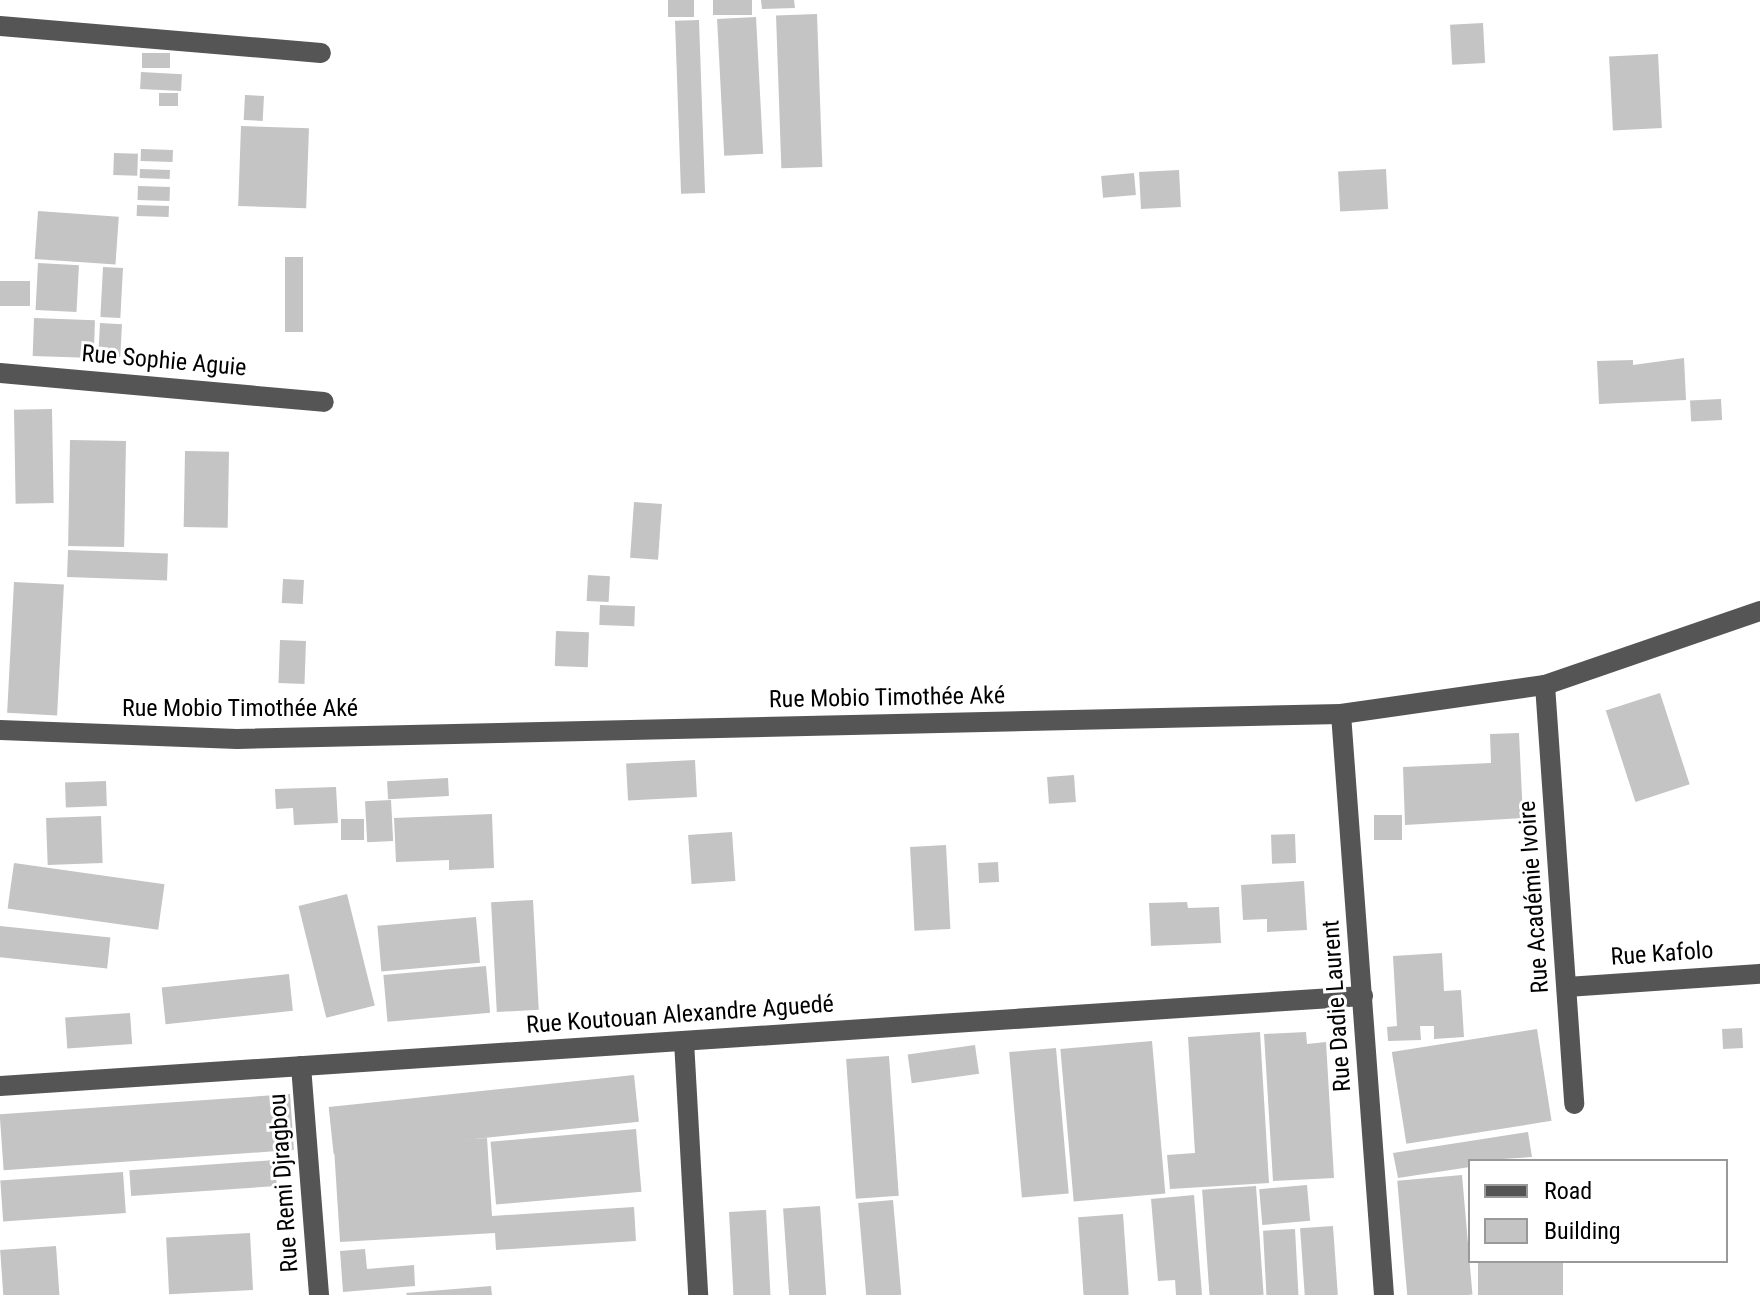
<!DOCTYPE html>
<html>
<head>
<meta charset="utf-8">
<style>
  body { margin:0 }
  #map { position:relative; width:1760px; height:1295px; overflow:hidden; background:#fff; font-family:"Roboto Condensed",sans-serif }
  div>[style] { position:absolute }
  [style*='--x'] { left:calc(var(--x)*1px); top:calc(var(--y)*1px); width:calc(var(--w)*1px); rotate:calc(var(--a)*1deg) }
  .building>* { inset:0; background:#c4c4c4; transform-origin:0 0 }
  .minor>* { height:20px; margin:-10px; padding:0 10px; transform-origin:10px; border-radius:10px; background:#555 }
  span { translate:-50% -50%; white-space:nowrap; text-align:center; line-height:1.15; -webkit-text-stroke:6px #fff; paint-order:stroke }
  .street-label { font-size:24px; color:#000 }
  .legend { position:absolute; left:1468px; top:1159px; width:260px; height:104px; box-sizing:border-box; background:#fff; border:2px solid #999; margin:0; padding:10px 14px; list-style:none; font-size:24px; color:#000 }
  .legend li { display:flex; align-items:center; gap:16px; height:40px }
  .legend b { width:40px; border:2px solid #999 }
</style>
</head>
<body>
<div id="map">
  <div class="building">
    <div style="left:668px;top:0;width:26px;height:17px"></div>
    <div style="left:713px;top:0;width:39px;height:15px"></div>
    <div style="clip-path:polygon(761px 0,794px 0,795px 8px,762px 9px)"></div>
    <div style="left:817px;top:14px;width:153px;height:41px;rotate:88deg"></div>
    <div style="left:756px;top:17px;width:137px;height:39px;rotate:87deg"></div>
    <div style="left:699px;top:20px;width:173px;height:24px;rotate:88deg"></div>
    <div style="left:1483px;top:23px;width:40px;height:33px;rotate:87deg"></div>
    <div style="left:170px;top:53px;width:15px;height:28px;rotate:90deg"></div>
    <div style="left:1658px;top:54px;width:74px;height:49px;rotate:87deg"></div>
    <div style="left:141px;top:72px;width:41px;height:17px;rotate:3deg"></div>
    <div style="left:159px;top:93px;width:19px;height:13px"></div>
    <div style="left:245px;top:95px;width:19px;height:25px;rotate:3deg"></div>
    <div style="left:241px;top:126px;width:68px;height:80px;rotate:2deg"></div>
    <div style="left:141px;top:149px;width:32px;height:12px;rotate:2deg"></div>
    <div style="left:114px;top:153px;width:24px;height:22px;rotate:2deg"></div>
    <div style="left:140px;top:169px;width:30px;height:9px;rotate:2deg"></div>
    <div style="left:1386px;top:169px;width:40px;height:48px;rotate:87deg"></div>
    <div style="left:1179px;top:170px;width:37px;height:40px;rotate:87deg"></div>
    <div style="left:1134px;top:173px;width:22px;height:33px;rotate:85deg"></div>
    <div style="left:138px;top:186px;width:32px;height:14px;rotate:2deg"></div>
    <div style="left:137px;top:205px;width:32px;height:11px;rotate:2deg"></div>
    <div style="left:38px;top:211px;width:81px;height:48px;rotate:4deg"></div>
    <div style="left:285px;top:257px;width:18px;height:75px"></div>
    <div style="left:38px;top:263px;width:41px;height:47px;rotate:3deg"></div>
    <div style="left:103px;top:267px;width:20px;height:50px;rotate:3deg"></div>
    <div style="left:0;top:281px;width:30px;height:25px"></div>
    <div style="left:34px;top:318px;width:61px;height:38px;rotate:2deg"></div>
    <div style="left:100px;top:323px;width:22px;height:33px;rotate:3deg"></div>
    <div style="clip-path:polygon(1684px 358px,1686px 400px,1599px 404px,1597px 361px,1633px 360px,1633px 365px)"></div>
    <div style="left:1721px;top:399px;width:21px;height:31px;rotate:87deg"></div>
    <div style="left:52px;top:409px;width:94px;height:38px;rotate:89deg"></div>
    <div style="left:70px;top:440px;width:56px;height:106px;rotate:1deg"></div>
    <div style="left:185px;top:451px;width:44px;height:76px;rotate:1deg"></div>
    <div style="left:634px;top:502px;width:28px;height:56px;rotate:4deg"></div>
    <div style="left:68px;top:550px;width:100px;height:27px;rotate:2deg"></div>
    <div style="left:588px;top:575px;width:22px;height:26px;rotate:3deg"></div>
    <div style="left:283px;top:579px;width:21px;height:24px;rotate:3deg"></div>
    <div style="left:14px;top:582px;width:50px;height:131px;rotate:3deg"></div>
    <div style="left:600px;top:605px;width:35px;height:20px;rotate:2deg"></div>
    <div style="left:556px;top:631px;width:33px;height:35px;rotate:2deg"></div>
    <div style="left:280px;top:640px;width:26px;height:43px;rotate:2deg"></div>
    <div style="left:1660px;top:693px;width:96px;height:57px;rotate:72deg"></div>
    <div style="clip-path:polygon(1519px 733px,1523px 818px,1405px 825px,1403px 767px,1491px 763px,1490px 734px)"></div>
    <div style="left:695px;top:760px;width:37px;height:69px;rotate:87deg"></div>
    <div style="left:1074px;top:775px;width:27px;height:27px;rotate:86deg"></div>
    <div style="left:448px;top:778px;width:18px;height:61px;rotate:87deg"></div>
    <div style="left:106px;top:781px;width:25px;height:41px;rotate:88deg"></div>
    <div style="clip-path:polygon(336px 787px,338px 823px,294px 825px,293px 808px,276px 809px,275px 789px)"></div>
    <div style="left:391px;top:800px;width:41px;height:26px;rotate:87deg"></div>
    <div style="clip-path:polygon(492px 814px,494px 868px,449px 870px,449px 860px,396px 862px,394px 818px)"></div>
    <div style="left:1402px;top:815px;width:25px;height:28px;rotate:90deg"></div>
    <div style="left:101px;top:816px;width:47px;height:55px;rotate:88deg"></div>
    <div style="left:341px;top:819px;width:23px;height:21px"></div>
    <div style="left:732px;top:832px;width:49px;height:44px;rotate:86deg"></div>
    <div style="left:1295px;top:834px;width:29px;height:24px;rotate:88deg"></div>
    <div style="left:946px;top:845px;width:84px;height:36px;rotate:87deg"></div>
    <div style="left:998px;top:862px;width:20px;height:20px;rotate:87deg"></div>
    <div style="left:14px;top:863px;width:152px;height:46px;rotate:8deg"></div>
    <div style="clip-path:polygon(1304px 881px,1307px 930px,1267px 932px,1267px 919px,1243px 920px,1241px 885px)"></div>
    <div style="left:347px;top:894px;width:115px;height:50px;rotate:76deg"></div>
    <div style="left:533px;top:900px;width:110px;height:42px;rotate:87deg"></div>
    <div style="clip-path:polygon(1187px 902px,1188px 908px,1219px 907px,1221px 943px,1151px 946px,1149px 903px)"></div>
    <div style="left:476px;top:917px;width:46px;height:99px;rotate:85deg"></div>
    <div style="left:0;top:926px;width:111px;height:31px;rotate:6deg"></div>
    <div style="clip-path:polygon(1442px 953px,1444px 991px,1461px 990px,1464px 1037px,1434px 1039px,1434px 1026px,1420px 1026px,1421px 1040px,1388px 1041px,1387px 1027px,1397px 1026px,1393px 956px)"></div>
    <div style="left:486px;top:966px;width:47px;height:103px;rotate:85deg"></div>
    <div style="left:289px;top:974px;width:37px;height:128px;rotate:84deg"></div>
    <div style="left:130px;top:1013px;width:31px;height:65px;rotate:86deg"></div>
    <div style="left:1742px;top:1028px;width:20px;height:20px;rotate:87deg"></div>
    <div style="left:1537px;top:1029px;width:93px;height:147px;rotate:81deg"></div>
    <div style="clip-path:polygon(1260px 1032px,1269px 1183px,1170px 1189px,1167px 1155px,1195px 1153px,1188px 1037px)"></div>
    <div style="clip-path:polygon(1306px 1032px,1307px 1044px,1326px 1042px,1334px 1178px,1273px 1181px,1264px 1034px)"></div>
    <div style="left:1152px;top:1041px;width:153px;height:92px;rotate:85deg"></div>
    <div style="left:975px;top:1045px;width:29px;height:68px;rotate:82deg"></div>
    <div style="left:1056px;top:1048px;width:146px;height:47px;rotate:85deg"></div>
    <div style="left:889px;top:1056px;width:140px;height:43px;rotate:86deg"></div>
    <div style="left:634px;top:1075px;width:47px;height:307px;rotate:84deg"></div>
    <div style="left:290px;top:1094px;width:56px;height:291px;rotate:86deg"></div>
    <div style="left:636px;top:1129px;width:63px;height:146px;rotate:85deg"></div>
    <div style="clip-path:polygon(1528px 1132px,1532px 1157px,1470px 1161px,1470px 1167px,1398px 1178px,1393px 1153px)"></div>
    <div style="clip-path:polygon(487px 1138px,492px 1216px,634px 1207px,636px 1241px,496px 1250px,495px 1233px,340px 1242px,334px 1148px)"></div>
    <div style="left:275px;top:1160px;width:26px;height:146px;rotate:86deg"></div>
    <div style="left:123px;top:1172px;width:41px;height:123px;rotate:86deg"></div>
    <div style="left:1462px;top:1175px;width:120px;height:65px;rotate:85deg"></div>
    <div style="left:1307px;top:1185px;width:36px;height:48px;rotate:85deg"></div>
    <div style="left:1256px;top:1186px;width:109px;height:54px;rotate:86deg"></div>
    <div style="clip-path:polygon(1194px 1195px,1202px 1295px,1176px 1295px,1175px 1280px,1158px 1281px,1151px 1199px)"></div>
    <div style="left:893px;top:1200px;width:95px;height:35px;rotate:85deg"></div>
    <div style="left:820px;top:1206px;width:89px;height:37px;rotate:86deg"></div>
    <div style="left:766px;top:1210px;width:85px;height:37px;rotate:87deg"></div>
    <div style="left:1123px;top:1214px;width:81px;height:45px;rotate:86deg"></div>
    <div style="left:1333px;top:1226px;width:69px;height:33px;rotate:86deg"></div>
    <div style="left:1295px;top:1229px;width:66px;height:32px;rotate:87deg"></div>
    <div style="left:250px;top:1233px;width:57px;height:84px;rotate:87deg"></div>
    <div style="left:56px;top:1246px;width:49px;height:56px;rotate:86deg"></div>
    <div style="clip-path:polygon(365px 1249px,367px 1269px,414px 1265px,415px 1286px,343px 1292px,340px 1251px)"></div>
    <div style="left:1478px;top:1261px;width:85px;height:34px"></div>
    <div style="clip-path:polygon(491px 1286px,492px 1295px,407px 1295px,406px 1293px)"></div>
  </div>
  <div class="minor">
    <div style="--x:0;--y:26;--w:322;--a:4.8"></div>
    <div style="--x:0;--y:373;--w:325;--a:5.1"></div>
    <div style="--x:1545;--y:685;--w:420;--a:86"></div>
    <div style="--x:1341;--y:714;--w:583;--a:85.77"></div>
    <div style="--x:0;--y:730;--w:237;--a:2.2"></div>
    <div style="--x:237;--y:739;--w:1104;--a:-1.3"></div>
    <div style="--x:1341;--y:714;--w:206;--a:-8.1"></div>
    <div style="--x:1545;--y:685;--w:227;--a:-19"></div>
    <div style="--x:1567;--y:987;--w:193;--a:-3.9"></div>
    <div style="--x:684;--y:1041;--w:254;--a:86.8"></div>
    <div style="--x:301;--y:1066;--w:230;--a:85.5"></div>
    <div style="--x:0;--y:1086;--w:1366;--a:-3.78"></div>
  </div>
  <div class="street-label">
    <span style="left:164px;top:361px;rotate:5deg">Rue Sophie Aguie</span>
    <span style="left:887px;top:698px;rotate:-1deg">Rue Mobio Timothée Aké</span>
    <span style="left:240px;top:709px">Rue Mobio Timothée Aké</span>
    <span style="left:1534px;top:897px;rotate:-94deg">Rue Académie Ivoire</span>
    <span style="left:1662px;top:954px;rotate:-4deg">Rue Kafolo</span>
    <span style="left:1337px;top:1006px;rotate:-94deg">Rue Dadie Laurent</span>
    <span style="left:680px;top:1015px;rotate:-4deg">Rue Koutouan Alexandre Aguedé</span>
    <span style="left:284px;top:1183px;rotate:-94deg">Rue Remi Djragbou</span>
  </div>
  <ul class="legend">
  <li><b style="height:10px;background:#555"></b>Road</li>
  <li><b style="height:22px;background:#c4c4c4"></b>Building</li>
  </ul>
</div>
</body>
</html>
